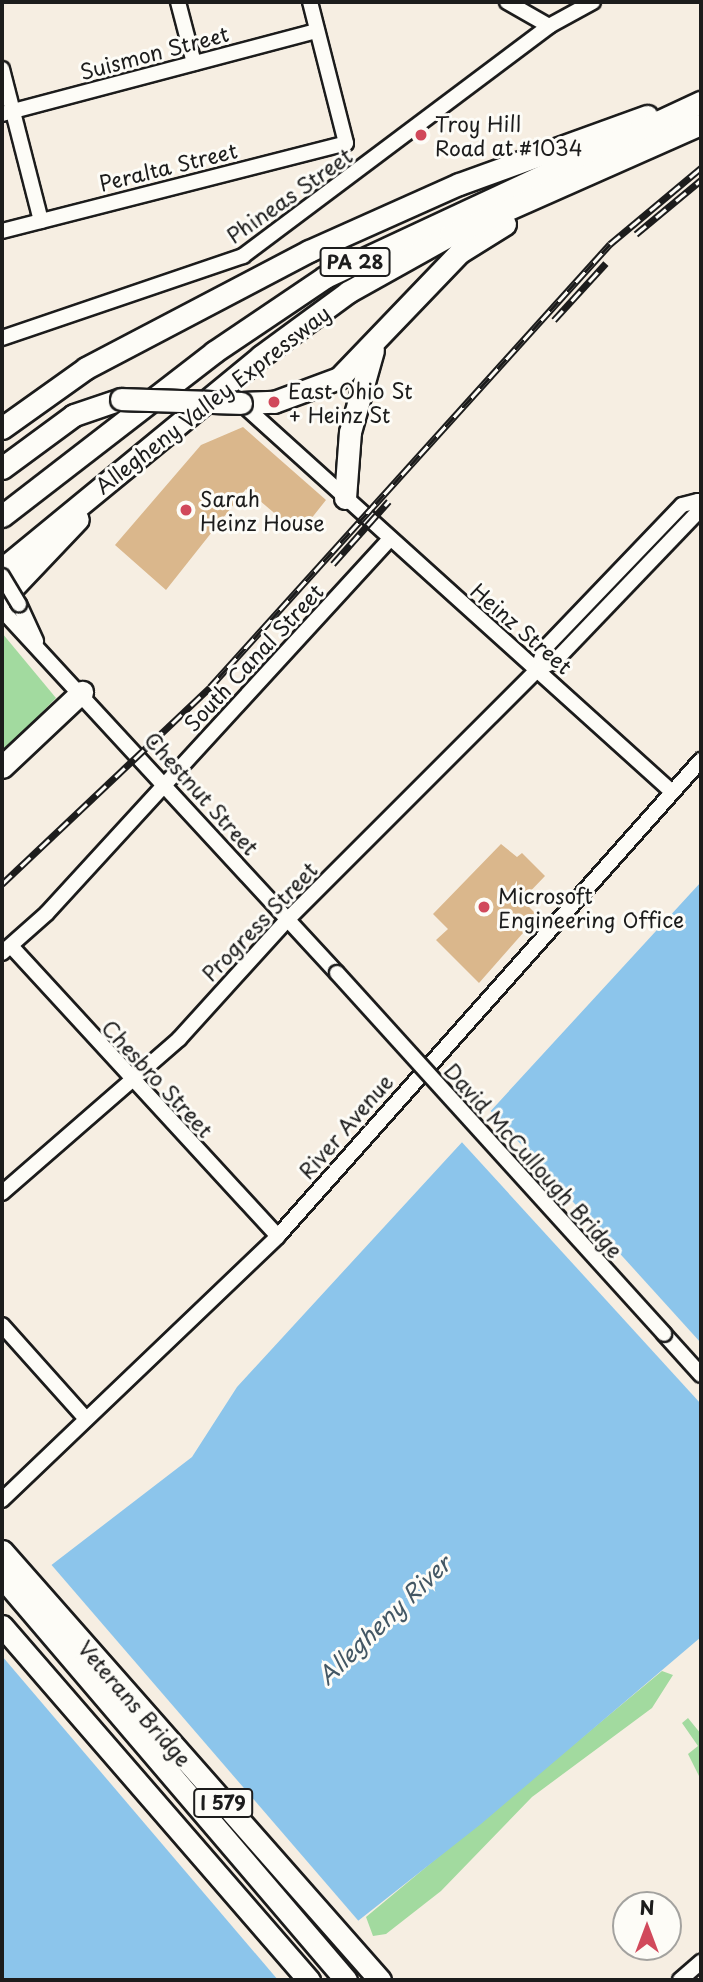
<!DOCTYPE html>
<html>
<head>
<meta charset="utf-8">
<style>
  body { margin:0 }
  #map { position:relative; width:703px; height:1982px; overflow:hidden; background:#f6eee2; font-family:"Playpen Sans",sans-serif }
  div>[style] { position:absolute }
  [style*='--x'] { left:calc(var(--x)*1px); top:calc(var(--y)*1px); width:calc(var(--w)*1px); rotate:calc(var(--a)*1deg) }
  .green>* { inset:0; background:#a2da9f }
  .water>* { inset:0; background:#8cc5eb }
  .pier>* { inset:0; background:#f6eee2 }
  .building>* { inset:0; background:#dab78c }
  .roads { filter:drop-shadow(2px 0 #1c1c1c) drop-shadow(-2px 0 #1c1c1c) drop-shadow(0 2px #1c1c1c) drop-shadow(0 -2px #1c1c1c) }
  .minor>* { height:14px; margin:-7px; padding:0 7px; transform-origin:7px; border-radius:7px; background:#fdfcf7 }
  .highway>* { height:21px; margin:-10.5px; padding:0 10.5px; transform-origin:10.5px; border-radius:10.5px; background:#fdfcf7 }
  .rail>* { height:7px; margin-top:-3.5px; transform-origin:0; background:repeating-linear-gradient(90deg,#fdfcf7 0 13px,#1c1c1c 0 26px); box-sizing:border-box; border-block:2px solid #1c1c1c }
  .bridges { filter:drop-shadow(2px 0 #1c1c1c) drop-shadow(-2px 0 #1c1c1c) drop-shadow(0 2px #1c1c1c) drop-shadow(0 -2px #1c1c1c) }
  .minor-bridge>* { height:14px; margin:-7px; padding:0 7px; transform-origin:7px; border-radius:7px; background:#fdfcf7 }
  .highway-bridge>* { height:21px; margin:-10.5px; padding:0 10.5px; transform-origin:10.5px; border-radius:10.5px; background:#fdfcf7 }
  .dots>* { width:19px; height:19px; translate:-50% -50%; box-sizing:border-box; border:4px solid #fdfcf7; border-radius:50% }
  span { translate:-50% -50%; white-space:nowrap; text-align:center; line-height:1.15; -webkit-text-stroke:6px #fdfcf7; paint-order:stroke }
  .shield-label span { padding:2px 5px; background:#fdfcf7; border:2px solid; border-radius:5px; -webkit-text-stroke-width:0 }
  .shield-label { font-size:19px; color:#1c1c1c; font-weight:700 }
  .street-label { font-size:21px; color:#1c1c1c }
  .poi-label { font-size:21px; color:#1c1c1c }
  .left { translate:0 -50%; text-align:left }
  .water-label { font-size:23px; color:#435764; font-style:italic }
  .frame { position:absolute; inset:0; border:4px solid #1c1c1c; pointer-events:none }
  .north { position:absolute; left:612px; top:1891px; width:70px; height:70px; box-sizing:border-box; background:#fdfcf7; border:2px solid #a3a29f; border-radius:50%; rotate:0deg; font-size:19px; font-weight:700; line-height:28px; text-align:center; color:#1c1c1c }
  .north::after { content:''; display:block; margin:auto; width:24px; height:32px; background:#d1495b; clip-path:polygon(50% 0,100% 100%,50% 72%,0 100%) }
</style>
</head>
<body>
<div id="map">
  <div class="green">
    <div style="clip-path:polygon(2px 633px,56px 698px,2px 753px)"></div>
    <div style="clip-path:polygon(662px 1671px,673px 1675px,652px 1708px,532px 1797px,441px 1891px,386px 1934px,373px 1936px,366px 1917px)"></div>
    <div style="clip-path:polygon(688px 1718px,701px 1734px,701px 1780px,688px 1754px,698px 1746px,682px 1723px)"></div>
  </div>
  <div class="water">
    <div style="clip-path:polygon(701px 882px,701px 1637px,481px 1824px,283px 1980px,2px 1980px,2px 1603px,192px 1457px,237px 1387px)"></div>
  </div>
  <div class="pier">
    <div style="clip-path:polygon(487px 1107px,701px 1343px,701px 1404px,459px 1139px)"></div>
    <div style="clip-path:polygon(49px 1562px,362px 1925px,289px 1980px,278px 1980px,2px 1656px,2px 1598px)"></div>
  </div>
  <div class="building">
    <div style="clip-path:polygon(243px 427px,326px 500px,299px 534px,246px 489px,166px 590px,115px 545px,201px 445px)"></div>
    <div style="clip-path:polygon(501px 844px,517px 857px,522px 853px,545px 876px,522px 900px,538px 916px,479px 983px,436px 940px,448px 929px,433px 914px)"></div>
  </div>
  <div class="roads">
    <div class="minor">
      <div style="--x:178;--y:2;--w:63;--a:75.3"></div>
      <div style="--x:507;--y:2;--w:48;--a:29.7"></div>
      <div style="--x:2;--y:69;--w:157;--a:75.6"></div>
      <div style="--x:2;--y:114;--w:326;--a:-14.8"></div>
      <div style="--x:2;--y:231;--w:355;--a:-14.3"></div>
      <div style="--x:346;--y:143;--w:146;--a:-104.3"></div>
      <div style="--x:2;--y:338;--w:255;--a:-18.8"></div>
      <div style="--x:243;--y:256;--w:383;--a:-36.9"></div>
      <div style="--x:549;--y:26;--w:50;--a:-28.6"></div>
      <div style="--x:241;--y:403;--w:579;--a:42.06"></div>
      <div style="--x:19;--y:604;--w:41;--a:65.3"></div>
      <div style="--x:2;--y:610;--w:494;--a:47.3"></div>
      <div style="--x:538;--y:669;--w:21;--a:-73"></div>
      <div style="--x:544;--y:649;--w:199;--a:-46.2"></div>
      <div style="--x:682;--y:505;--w:16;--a:-14"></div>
      <div style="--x:698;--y:501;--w:7;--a:63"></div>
      <div style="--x:11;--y:946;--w:394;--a:47.4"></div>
      <div style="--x:2;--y:953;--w:60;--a:-41.6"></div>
      <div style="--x:47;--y:913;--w:506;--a:-47.48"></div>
      <div style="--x:2;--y:1193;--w:235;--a:-41"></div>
      <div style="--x:179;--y:1039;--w:162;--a:-47.8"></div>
      <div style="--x:288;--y:919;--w:354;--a:-45"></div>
      <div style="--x:538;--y:669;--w:19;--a:-25"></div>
      <div style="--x:555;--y:661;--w:211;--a:-46.2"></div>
      <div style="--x:2;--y:1325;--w:126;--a:48.2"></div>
      <div style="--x:664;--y:1334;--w:55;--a:47.9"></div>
      <div style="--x:2;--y:1500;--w:382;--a:-43.7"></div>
      <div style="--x:278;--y:1236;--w:637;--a:-48.37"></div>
      <div style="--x:680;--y:1980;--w:28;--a:-41"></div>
    </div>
    <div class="highway">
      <div style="--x:241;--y:403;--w:33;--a:-2"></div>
      <div style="--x:274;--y:402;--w:69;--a:-20.3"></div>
      <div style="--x:339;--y:378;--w:175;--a:-46.2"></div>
      <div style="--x:460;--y:252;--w:53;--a:-31.9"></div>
      <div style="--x:2;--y:428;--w:103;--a:-35.5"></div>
      <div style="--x:86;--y:368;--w:252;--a:-27.7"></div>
      <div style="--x:309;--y:251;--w:164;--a:-24.1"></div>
      <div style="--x:459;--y:184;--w:200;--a:-19.9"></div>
      <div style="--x:2;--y:468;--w:89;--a:-36.4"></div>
      <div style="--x:74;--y:415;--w:50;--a:-18.8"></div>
      <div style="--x:345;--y:498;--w:66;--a:-85.7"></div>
      <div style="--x:350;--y:432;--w:85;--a:-74.3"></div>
      <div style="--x:2;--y:516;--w:268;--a:-37.7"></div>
      <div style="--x:214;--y:352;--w:134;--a:-34"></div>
      <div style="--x:325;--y:277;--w:415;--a:-25"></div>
      <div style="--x:2;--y:569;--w:335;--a:-39.4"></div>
      <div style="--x:261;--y:356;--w:108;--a:-36.3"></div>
      <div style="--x:348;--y:292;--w:117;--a:-29.2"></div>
      <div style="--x:450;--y:235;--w:274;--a:-23.9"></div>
      <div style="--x:2;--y:599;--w:110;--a:-46.5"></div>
      <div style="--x:2;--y:767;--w:110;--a:-43.2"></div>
      <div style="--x:2;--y:1551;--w:572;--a:48.62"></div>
      <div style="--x:2;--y:1577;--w:530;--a:49.52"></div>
      <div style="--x:2;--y:1626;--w:469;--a:49.1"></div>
    </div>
  </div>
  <div class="rail">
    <div style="--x:636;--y:234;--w:85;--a:-39.7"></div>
    <div style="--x:554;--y:320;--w:77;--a:-47.6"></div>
    <div style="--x:333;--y:564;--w:84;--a:-48.4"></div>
    <div style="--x:2;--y:884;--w:286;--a:-43.4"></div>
    <div style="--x:210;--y:687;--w:597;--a:-47.92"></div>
    <div style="--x:610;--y:244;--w:119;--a:-39.9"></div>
  </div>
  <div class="bridges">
    <div class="minor-bridge">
      <div style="--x:2;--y:576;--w:33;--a:59"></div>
      <div style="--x:337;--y:973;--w:487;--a:47.8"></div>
    </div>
    <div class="highway-bridge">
      <div style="--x:121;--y:399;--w:120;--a:1.9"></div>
    </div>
  </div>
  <div class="dots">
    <div style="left:421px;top:135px;background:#d1495b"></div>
    <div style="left:274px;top:402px;background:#d1495b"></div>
    <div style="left:186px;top:510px;background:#d1495b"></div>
    <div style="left:484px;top:907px;background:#d1495b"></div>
  </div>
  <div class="shield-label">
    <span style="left:355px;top:262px">PA 28</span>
    <span style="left:223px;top:1803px">I 579</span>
  </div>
  <div class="street-label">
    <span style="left:154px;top:52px;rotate:-15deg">Suismon Street</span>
    <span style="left:168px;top:166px;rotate:-14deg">Peralta Street</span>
    <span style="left:289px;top:195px;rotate:-35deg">Phineas Street</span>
    <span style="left:212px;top:399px;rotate:-38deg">Allegheny Valley Expressway</span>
    <span style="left:522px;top:628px;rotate:41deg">Heinz Street</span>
    <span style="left:253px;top:657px;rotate:-47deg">South Canal Street</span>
    <span style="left:202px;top:793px;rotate:48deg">Chestnut Street</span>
    <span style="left:259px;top:921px;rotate:-46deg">Progress Street</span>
    <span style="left:158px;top:1078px;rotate:47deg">Chesbro Street</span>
    <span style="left:345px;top:1126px;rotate:-49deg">River Avenue</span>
    <span style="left:534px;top:1160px;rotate:48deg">David McCullough Bridge</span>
    <span style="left:135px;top:1703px;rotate:49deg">Veterans Bridge</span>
  </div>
  <div class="poi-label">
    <span class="left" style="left:435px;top:135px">Troy Hill<br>Road at #1034</span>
    <span class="left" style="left:288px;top:402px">East Ohio St<br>+ Heinz St</span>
    <span class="left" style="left:200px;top:510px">Sarah<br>Heinz House</span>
    <span class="left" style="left:498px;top:907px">Microsoft<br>Engineering Office</span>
  </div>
  <div class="water-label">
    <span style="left:384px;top:1620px;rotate:-44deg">Allegheny River</span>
  </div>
  <div class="frame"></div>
  <div class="north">N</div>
</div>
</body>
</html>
